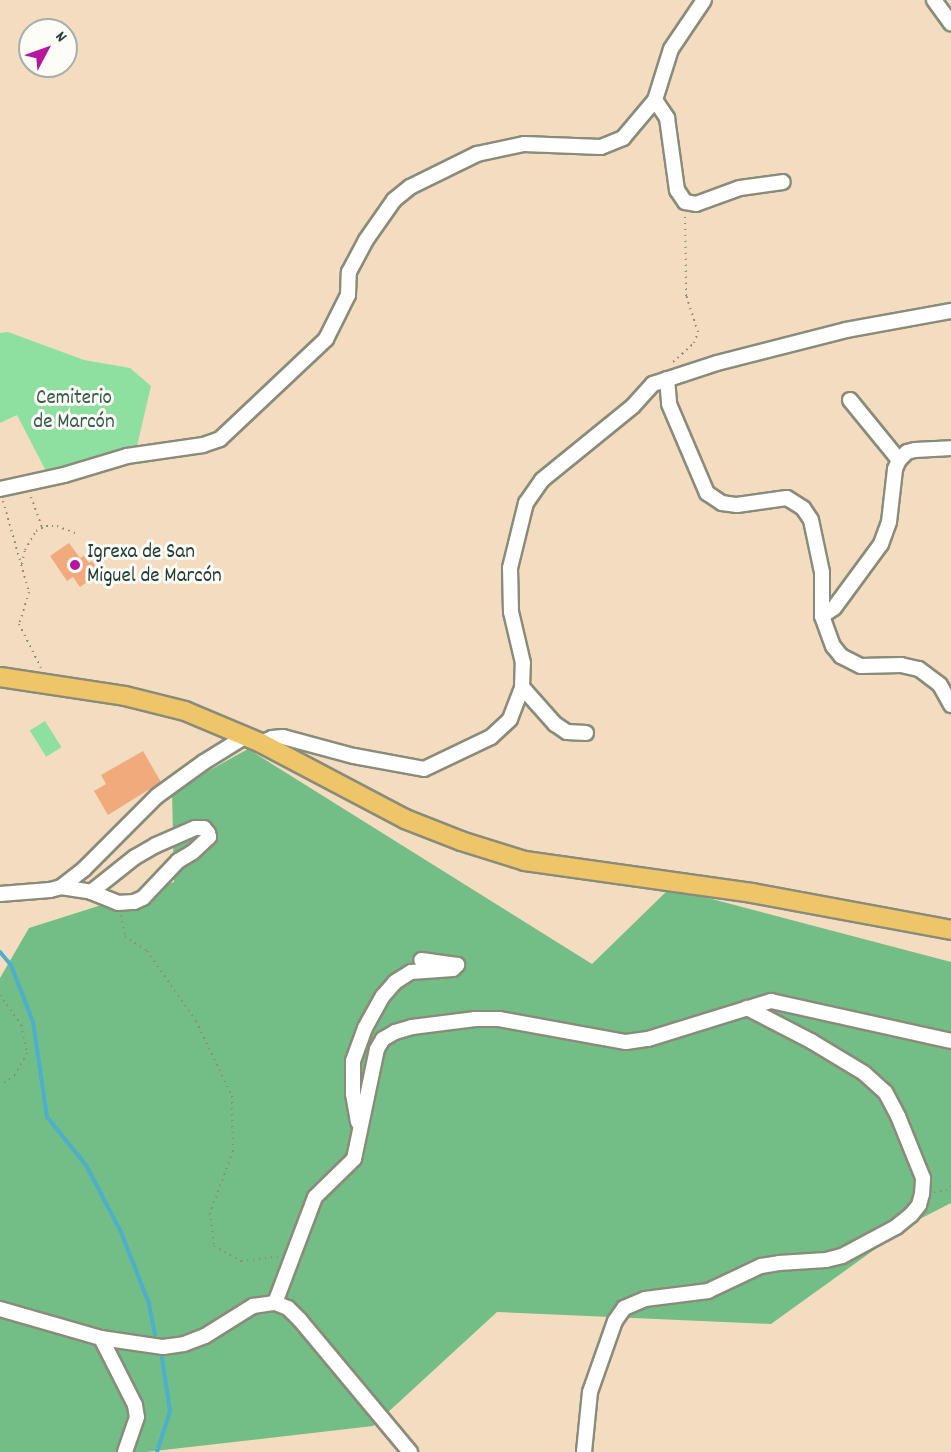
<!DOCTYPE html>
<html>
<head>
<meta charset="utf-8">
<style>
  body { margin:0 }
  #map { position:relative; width:951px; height:1452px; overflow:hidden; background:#f4dcc0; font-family:Dekko,sans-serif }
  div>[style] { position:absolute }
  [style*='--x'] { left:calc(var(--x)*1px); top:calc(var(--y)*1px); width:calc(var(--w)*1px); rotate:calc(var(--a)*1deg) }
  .green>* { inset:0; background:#8de0a0; transform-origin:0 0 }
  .forest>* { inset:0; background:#72be86 }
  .stream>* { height:4px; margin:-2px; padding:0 2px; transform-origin:2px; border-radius:2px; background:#4dafcc }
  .building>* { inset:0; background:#f1aa7b }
  .path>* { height:2px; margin-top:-1px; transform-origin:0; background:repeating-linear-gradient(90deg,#8a8c7a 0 1.5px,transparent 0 6px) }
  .roads { filter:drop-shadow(2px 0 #8a8c7a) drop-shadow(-2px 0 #8a8c7a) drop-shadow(0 2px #8a8c7a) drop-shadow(0 -2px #8a8c7a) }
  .minor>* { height:14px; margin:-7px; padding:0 7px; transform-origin:7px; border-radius:7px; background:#fff }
  .major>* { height:18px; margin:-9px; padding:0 9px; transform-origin:9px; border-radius:9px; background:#eec569 }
  .dots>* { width:16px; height:16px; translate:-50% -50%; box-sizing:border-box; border:3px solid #fdfcf7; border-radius:50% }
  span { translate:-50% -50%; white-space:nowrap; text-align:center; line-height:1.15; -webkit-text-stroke:6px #fdfcf7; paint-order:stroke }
  .park-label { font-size:21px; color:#355e4a }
  .poi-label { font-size:21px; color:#1f3d34 }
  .left { translate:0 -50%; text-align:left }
  .north { position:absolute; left:18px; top:18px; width:60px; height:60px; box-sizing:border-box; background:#fdfcf7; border:2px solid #a4b0a9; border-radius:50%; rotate:49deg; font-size:16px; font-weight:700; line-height:24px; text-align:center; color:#1f3d34 }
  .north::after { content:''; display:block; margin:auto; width:21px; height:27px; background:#b5179e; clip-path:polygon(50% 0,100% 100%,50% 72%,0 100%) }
</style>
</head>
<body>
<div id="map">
  <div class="green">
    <div style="clip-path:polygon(8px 332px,84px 360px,130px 368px,151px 386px,137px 446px,47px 473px,17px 415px,0 423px,0 333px)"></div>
    <div style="left:45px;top:721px;width:31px;height:18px;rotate:58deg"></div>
  </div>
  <div class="forest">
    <div style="clip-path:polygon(248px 749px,592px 964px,670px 888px,951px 962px,951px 1203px,910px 1224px,771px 1324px,497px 1312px,373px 1426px,146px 1452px,0 1452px,0 978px,29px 928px,174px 882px,172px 791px)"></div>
  </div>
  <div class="stream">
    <div style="--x:0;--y:952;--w:17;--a:50"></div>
    <div style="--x:11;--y:965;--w:61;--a:68.9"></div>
    <div style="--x:33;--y:1022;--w:96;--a:81.6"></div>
    <div style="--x:47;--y:1117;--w:62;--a:50.9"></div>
    <div style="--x:86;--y:1165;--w:76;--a:62.4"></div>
    <div style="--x:121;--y:1232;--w:77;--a:68.7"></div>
    <div style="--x:149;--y:1304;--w:31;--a:79"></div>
    <div style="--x:157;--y:1452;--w:43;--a:-72.4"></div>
    <div style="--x:170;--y:1411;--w:54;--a:-98.6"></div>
  </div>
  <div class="building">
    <div style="clip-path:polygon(69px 543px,80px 558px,84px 556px,89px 563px,92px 561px,100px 573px,80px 587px,73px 577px,67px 581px,50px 556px)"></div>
    <div style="clip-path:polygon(143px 751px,161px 782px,108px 815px,94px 791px,106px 784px,101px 775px)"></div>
  </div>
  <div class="path">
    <div style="--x:673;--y:362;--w:28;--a:-42"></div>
    <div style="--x:694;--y:343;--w:12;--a:-70"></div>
    <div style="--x:698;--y:332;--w:38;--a:-108"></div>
    <div style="--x:686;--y:296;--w:81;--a:-90.7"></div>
    <div style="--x:31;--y:497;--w:33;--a:70"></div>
    <div style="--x:3;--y:501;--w:95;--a:74.1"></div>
    <div style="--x:29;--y:592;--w:34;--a:107"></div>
    <div style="--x:19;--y:624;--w:49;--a:63.4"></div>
    <div style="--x:22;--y:564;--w:14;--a:-78"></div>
    <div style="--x:25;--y:550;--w:22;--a:-60"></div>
    <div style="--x:36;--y:531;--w:11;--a:-27"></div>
    <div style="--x:46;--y:526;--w:11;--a:0"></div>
    <div style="--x:57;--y:526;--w:22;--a:21"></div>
    <div style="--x:121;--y:915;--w:21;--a:79"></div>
    <div style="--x:125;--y:936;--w:27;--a:34"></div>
    <div style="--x:147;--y:951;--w:85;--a:55"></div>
    <div style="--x:196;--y:1021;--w:83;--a:64.4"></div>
    <div style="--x:232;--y:1096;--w:55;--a:89"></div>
    <div style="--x:233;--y:1151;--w:66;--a:110.4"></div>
    <div style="--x:210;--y:1213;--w:33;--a:83"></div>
    <div style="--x:214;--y:1246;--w:31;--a:29"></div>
    <div style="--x:241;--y:1261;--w:39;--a:-7"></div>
    <div style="--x:0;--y:995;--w:37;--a:55"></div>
    <div style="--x:21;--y:1025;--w:29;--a:78"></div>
    <div style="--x:27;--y:1053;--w:25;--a:119"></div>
    <div style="--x:15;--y:1075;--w:18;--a:146"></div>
    <div style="--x:934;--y:1192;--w:17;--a:-10"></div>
  </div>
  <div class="roads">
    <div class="minor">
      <div style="--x:934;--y:0;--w:29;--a:54"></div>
      <div style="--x:655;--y:100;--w:22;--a:56"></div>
      <div style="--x:667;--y:118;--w:73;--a:82.1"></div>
      <div style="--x:677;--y:190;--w:14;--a:56"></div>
      <div style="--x:685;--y:202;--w:11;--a:10"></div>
      <div style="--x:696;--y:204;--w:47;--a:-20"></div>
      <div style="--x:740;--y:188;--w:43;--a:-7.9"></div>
      <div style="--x:667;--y:379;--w:25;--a:85"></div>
      <div style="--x:669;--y:404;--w:97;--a:66.9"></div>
      <div style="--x:707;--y:493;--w:18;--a:34"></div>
      <div style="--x:722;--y:503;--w:15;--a:8"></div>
      <div style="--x:737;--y:505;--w:50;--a:-8"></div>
      <div style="--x:787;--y:498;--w:19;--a:32"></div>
      <div style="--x:803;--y:508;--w:14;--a:56"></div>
      <div style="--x:811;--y:520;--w:53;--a:78.1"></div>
      <div style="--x:822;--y:572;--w:44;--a:90"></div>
      <div style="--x:822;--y:616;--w:32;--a:70"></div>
      <div style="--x:833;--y:646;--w:13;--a:51"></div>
      <div style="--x:841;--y:656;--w:22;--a:27"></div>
      <div style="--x:861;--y:666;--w:40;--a:-1.4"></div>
      <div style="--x:901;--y:665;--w:18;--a:13"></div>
      <div style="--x:919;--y:669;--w:26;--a:37"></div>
      <div style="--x:940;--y:685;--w:23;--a:61"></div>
      <div style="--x:850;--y:400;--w:77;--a:50.8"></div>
      <div style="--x:0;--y:489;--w:66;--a:-12.3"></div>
      <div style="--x:64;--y:475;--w:66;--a:-16.8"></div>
      <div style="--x:127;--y:456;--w:77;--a:-8.2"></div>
      <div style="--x:203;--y:445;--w:18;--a:-19"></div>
      <div style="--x:220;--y:439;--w:146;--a:-43.3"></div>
      <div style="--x:326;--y:339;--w:49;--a:-63.4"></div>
      <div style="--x:348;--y:295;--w:23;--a:-88"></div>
      <div style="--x:349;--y:272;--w:36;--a:-62"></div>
      <div style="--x:366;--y:240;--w:49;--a:-55"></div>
      <div style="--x:394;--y:200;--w:21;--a:-39"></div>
      <div style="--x:410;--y:187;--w:75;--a:-26.2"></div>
      <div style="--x:477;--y:154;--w:48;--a:-12"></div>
      <div style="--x:524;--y:144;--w:77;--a:2.2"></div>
      <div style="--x:601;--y:147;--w:24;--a:-22"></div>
      <div style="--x:623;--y:138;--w:50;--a:-49.9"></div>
      <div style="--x:655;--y:100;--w:53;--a:-72.6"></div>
      <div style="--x:671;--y:49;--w:59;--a:-56"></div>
      <div style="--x:822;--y:616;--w:14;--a:-34"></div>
      <div style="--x:834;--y:608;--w:79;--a:-53.7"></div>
      <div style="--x:881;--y:544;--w:23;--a:-70"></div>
      <div style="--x:889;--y:522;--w:53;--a:-83.5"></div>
      <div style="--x:895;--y:469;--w:10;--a:-66"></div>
      <div style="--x:899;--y:460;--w:11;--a:-45"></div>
      <div style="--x:907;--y:452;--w:8;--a:-14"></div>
      <div style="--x:915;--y:450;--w:36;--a:-3"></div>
      <div style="--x:522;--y:687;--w:50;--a:48.3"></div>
      <div style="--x:555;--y:724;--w:14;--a:34"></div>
      <div style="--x:567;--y:732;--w:19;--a:3"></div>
      <div style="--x:261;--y:743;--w:12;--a:-24"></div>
      <div style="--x:272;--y:738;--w:11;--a:-5"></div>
      <div style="--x:283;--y:737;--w:73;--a:15"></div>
      <div style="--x:354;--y:756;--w:71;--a:10.5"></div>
      <div style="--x:424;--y:769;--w:74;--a:-25.5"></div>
      <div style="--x:491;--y:737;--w:26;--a:-43"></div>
      <div style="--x:510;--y:719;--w:34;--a:-69"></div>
      <div style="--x:522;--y:687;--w:24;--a:-88"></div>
      <div style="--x:523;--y:663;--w:52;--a:-103.2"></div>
      <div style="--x:511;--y:612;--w:44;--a:-91.3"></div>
      <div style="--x:510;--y:568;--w:67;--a:-76.2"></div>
      <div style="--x:526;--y:503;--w:28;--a:-55"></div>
      <div style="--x:542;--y:480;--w:117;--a:-39.1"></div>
      <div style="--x:633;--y:406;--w:30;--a:-48"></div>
      <div style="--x:653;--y:384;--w:67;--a:-18.2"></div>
      <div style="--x:717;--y:363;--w:133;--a:-14.3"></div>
      <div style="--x:846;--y:330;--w:107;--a:-10.3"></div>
      <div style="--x:61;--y:887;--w:30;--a:9"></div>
      <div style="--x:91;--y:892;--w:29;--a:22"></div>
      <div style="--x:118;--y:903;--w:16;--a:-4"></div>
      <div style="--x:134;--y:902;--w:10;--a:-24"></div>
      <div style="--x:143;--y:898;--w:51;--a:-46.6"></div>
      <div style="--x:178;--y:861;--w:17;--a:-31"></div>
      <div style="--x:193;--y:852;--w:22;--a:-43"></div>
      <div style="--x:209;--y:837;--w:4;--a:-104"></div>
      <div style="--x:208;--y:833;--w:6;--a:-129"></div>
      <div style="--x:204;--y:828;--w:9;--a:180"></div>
      <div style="--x:195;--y:828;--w:43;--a:156.4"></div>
      <div style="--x:156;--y:845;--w:24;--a:150"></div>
      <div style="--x:135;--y:857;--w:56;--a:141.5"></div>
      <div style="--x:0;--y:894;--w:50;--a:-4.6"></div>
      <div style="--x:50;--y:890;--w:11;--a:-15"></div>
      <div style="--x:61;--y:887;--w:29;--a:-38"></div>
      <div style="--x:84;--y:869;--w:103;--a:-45"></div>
      <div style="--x:157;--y:796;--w:58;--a:-35.9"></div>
      <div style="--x:204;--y:762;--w:49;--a:-31.8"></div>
      <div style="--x:358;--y:1122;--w:28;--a:-100"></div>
      <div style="--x:353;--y:1094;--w:33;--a:-90"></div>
      <div style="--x:353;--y:1061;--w:35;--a:-70"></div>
      <div style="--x:365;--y:1028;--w:37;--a:-61"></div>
      <div style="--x:383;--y:996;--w:18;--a:-49"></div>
      <div style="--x:395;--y:982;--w:19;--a:-32"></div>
      <div style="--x:411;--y:972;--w:42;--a:-4.1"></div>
      <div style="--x:453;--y:969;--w:6;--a:-45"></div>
      <div style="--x:457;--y:965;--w:36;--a:-172"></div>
      <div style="--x:275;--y:1303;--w:113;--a:-69.3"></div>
      <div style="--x:315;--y:1197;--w:54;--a:-44.3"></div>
      <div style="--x:354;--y:1159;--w:112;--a:-78.2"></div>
      <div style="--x:377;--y:1049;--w:12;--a:-59"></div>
      <div style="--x:383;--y:1039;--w:14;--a:-30"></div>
      <div style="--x:395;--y:1032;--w:18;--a:-16"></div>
      <div style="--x:412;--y:1027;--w:64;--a:-7.2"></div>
      <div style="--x:475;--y:1019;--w:24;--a:0"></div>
      <div style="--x:499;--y:1019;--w:129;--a:10.3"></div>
      <div style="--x:626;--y:1042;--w:22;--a:-8"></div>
      <div style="--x:648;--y:1039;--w:129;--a:-17.2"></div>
      <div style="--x:771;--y:1001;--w:184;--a:12.5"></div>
      <div style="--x:0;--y:1309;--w:105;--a:16"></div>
      <div style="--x:101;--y:1338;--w:63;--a:8.3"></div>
      <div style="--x:163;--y:1347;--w:21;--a:-8"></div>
      <div style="--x:184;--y:1344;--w:22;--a:-21"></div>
      <div style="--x:205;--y:1336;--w:57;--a:-32"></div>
      <div style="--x:253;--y:1306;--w:22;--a:-8"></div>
      <div style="--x:275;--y:1303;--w:14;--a:21"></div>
      <div style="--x:288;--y:1308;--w:17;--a:45"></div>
      <div style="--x:300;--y:1320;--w:172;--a:50.2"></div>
      <div style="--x:101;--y:1338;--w:75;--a:63.1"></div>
      <div style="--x:135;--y:1405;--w:12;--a:81"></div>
      <div style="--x:137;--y:1417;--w:37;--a:109"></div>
      <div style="--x:584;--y:1452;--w:60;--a:-84.3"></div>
      <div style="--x:590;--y:1392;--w:75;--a:-70.6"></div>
      <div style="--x:615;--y:1321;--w:16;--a:-55"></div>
      <div style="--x:624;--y:1308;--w:23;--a:-23"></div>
      <div style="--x:645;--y:1299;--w:64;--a:-7.2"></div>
      <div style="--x:708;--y:1291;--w:59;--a:-25.3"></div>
      <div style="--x:761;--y:1266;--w:18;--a:-9"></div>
      <div style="--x:779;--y:1263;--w:47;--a:-3.7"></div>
      <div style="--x:826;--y:1260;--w:16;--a:-14"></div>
      <div style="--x:842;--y:1256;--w:61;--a:-28.2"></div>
      <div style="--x:896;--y:1227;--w:19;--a:-39"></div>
      <div style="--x:911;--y:1215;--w:13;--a:-51"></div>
      <div style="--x:919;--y:1205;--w:11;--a:-75"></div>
      <div style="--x:922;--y:1194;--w:16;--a:-86"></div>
      <div style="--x:923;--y:1178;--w:67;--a:-112"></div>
      <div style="--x:898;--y:1116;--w:27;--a:-118"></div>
      <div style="--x:885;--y:1092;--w:28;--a:-138"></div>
      <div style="--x:864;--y:1073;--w:62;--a:-148.9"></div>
      <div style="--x:811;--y:1041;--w:72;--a:-152.7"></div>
    </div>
    <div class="major">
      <div style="--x:0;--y:677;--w:126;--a:8.6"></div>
      <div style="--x:125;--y:696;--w:62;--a:14"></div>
      <div style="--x:185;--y:711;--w:82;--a:22.8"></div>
      <div style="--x:261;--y:743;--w:163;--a:27.8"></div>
      <div style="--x:405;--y:819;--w:60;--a:21.4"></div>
      <div style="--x:461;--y:841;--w:67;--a:17.4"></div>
      <div style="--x:525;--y:861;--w:229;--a:8"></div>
      <div style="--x:752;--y:893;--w:202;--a:10.5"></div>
    </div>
  </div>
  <div class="dots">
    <div style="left:75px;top:565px;background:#b5179e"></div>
  </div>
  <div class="park-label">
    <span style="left:74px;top:411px">Cemiterio<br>de Marcón</span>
  </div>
  <div class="poi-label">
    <span class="left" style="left:87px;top:565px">Igrexa de San<br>Miguel de Marcón</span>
  </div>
  <div class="north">N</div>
</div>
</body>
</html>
